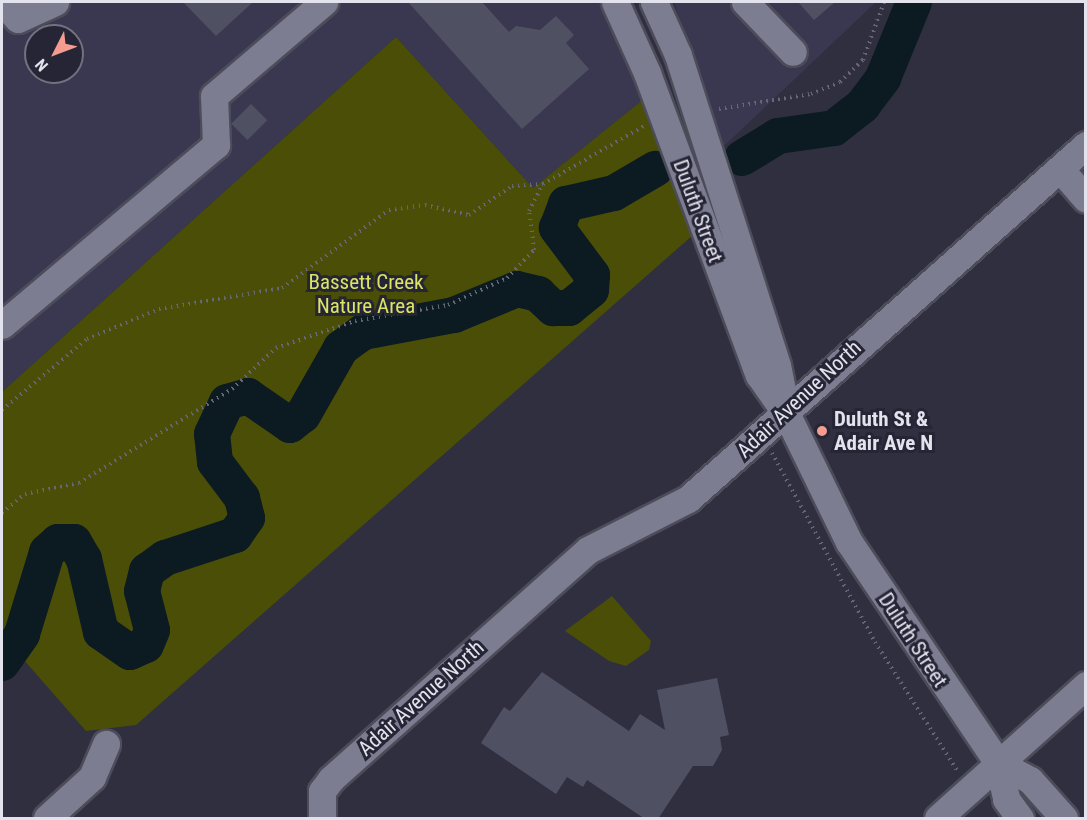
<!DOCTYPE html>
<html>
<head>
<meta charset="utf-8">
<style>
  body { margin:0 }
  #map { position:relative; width:1087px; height:820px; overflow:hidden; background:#2f2f40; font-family:"Roboto Condensed",sans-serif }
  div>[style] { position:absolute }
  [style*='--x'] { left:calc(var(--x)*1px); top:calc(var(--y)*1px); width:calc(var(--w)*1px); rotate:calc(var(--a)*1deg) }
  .built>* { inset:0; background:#393850 }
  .green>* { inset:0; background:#4a4e07 }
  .river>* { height:36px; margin:-18px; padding:0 18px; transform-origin:18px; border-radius:18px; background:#0c1a21 }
  .building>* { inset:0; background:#505063; transform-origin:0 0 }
  .path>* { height:4px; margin-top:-2px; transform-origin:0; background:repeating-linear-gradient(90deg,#666675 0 1.5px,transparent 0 6px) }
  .roads { filter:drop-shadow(2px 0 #4c4c5a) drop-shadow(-2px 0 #4c4c5a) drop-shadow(0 2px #4c4c5a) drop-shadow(0 -2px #4c4c5a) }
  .minor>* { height:27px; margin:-13.5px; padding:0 13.5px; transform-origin:13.5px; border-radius:13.5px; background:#7d7d91 }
  .dots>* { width:16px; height:16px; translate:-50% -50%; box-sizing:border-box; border:3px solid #252536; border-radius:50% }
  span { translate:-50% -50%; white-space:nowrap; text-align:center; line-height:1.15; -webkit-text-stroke:6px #252536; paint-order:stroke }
  .street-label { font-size:21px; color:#e3e3ee }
  .park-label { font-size:21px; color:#dbe464 }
  .poi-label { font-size:21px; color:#e3e3ee; font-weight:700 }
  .left { translate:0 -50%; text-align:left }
  .frame { position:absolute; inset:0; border:3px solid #e3e3ee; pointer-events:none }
  .north { position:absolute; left:24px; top:24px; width:60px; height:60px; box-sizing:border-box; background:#252536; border:2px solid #717180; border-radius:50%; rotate:228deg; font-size:16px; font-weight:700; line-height:24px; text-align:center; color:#e3e3ee }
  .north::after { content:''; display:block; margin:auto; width:21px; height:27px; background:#f59c90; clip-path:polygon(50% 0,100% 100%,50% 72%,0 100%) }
</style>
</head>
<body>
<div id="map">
  <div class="built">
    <div style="clip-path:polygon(evenodd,2px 2px,601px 2px,650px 94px,533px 188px,396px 37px,2px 392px,2px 2px,36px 36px,72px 36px,72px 72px,36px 72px,36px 36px)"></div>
    <div style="clip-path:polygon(674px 2px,876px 2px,723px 147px)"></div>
  </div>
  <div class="green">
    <div style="clip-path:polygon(396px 37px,533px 188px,650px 94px,693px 235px,136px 725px,86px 731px,2px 635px,2px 392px)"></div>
    <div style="clip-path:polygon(612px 596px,651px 641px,649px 650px,626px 666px,609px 661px,565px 631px)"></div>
  </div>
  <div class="river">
    <div style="--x:742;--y:158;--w:42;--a:-31.4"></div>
    <div style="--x:778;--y:136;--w:57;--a:-8.1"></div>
    <div style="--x:834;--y:128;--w:37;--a:-38"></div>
    <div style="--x:863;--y:105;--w:34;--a:-53"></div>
    <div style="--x:883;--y:78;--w:82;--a:-67.8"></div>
    <div style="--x:2;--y:663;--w:35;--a:-55"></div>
    <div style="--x:22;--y:634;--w:86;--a:-73"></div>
    <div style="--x:47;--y:552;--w:15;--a:-42"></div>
    <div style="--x:58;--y:542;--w:16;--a:0"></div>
    <div style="--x:74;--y:542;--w:20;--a:60"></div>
    <div style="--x:84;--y:559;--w:75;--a:76.9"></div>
    <div style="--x:101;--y:632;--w:35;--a:35"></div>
    <div style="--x:130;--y:652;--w:17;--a:-24"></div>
    <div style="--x:146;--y:645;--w:16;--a:-68"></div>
    <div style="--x:152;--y:630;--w:40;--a:-104.4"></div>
    <div style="--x:142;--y:591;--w:21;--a:-76"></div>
    <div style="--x:147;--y:571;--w:22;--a:-36"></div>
    <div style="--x:165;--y:558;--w:74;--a:-18.2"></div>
    <div style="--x:235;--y:535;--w:21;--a:-55"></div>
    <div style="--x:247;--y:518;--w:21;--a:-104"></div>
    <div style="--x:242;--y:498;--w:45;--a:-126.9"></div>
    <div style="--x:215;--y:462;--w:28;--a:-96"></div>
    <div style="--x:212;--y:434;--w:35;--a:-65"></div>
    <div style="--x:227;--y:402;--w:22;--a:-16"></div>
    <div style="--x:248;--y:396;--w:51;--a:34.6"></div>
    <div style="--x:290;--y:425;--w:16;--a:-38"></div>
    <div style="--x:303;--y:415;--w:77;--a:-60.4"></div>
    <div style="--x:341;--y:348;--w:27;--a:-36"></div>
    <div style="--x:363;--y:332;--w:93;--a:-10.6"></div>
    <div style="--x:454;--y:315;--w:68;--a:-22.4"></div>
    <div style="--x:517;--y:289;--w:22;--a:13"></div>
    <div style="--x:538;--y:294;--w:21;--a:43"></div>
    <div style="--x:553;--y:308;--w:16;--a:0"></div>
    <div style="--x:569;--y:308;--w:28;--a:-39"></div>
    <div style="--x:591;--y:290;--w:15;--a:-86"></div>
    <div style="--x:592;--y:275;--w:59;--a:-126.7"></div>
    <div style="--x:557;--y:228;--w:26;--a:-69"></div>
    <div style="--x:566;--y:204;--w:49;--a:-12.9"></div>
    <div style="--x:614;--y:193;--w:48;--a:-30.3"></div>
  </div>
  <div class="building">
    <div style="clip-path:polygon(183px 2px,253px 2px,216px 36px)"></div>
    <div style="clip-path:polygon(408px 2px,482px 2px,509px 32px,516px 26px,540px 30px,556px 16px,574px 35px,566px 43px,589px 69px,522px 129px)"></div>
    <div style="clip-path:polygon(798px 2px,835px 2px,814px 20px)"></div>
    <div style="left:251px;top:104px;width:23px;height:28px;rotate:45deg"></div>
    <div style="clip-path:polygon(542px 672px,629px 731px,640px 714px,665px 730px,657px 690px,717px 678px,729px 735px,720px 737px,722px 750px,713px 766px,693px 766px,658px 819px,645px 819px,587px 780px,583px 787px,567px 777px,556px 794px,481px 743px,504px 707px,510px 711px)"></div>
  </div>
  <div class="path">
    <div style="--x:719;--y:109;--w:93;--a:-9.3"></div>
    <div style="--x:811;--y:94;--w:31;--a:-22"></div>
    <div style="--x:840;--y:82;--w:32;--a:-44"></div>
    <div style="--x:863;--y:60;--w:62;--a:-70.1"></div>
    <div style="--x:2;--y:410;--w:111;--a:-39.9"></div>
    <div style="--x:87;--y:339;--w:78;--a:-22.6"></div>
    <div style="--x:159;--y:309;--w:125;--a:-9.7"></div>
    <div style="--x:282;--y:288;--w:132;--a:-36.1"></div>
    <div style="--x:389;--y:210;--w:36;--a:-8"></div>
    <div style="--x:425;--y:205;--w:45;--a:12.8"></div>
    <div style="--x:469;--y:215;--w:52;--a:-34"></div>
    <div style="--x:512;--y:186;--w:31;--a:-4"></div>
    <div style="--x:772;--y:453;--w:215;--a:61.4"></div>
    <div style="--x:875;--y:642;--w:154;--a:57.4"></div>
    <div style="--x:2;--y:513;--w:30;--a:-40"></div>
    <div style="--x:25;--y:494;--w:55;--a:-11.5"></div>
    <div style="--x:79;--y:483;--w:180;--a:-31.6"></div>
    <div style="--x:232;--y:389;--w:60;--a:-43"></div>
    <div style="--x:276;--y:348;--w:83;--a:-18.9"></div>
    <div style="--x:355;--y:321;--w:94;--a:-9.8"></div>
    <div style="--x:448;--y:305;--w:65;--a:-24.6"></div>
    <div style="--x:507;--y:278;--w:39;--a:-46"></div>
    <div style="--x:534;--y:250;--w:39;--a:-97"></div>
    <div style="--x:529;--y:211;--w:30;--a:-63"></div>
    <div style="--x:543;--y:184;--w:116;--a:-29.9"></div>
  </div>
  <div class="roads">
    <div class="minor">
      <div style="--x:2;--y:2;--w:23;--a:47"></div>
      <div style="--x:18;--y:19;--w:41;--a:-24.7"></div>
      <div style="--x:615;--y:2;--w:78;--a:65.7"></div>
      <div style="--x:647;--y:73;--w:322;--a:69.7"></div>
      <div style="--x:759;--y:375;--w:49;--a:55"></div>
      <div style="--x:787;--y:415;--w:141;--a:64"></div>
      <div style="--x:849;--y:542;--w:267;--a:56"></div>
      <div style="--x:998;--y:763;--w:37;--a:77"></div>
      <div style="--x:1006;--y:799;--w:24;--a:54"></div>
      <div style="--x:654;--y:2;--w:58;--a:65.6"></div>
      <div style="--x:678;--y:55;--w:325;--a:72.3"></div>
      <div style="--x:777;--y:365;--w:41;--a:78.7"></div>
      <div style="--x:745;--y:2;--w:69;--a:46.2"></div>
      <div style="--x:1061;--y:170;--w:38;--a:49"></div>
      <div style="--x:2;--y:325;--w:280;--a:-40.1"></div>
      <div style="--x:216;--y:145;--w:49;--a:-92.3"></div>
      <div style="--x:214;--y:96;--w:145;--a:-40.5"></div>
      <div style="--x:998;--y:763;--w:36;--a:28"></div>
      <div style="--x:1030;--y:780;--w:51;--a:48.2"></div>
      <div style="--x:47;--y:818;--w:61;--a:-42.3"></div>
      <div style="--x:92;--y:777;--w:36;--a:-67"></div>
      <div style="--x:322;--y:818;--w:27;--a:-90"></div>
      <div style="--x:322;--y:791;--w:15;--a:-53"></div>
      <div style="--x:331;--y:779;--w:344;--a:-41.7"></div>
      <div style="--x:588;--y:550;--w:112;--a:-27"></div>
      <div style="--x:688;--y:499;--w:533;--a:-41.65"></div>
      <div style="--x:938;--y:818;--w:199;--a:-41.9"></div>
    </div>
  </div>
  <div class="dots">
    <div style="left:822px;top:431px;background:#f59c90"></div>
  </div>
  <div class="street-label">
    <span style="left:698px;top:211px;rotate:70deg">Duluth Street</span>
    <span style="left:799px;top:399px;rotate:-43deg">Adair Avenue North</span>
    <span style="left:913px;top:640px;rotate:57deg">Duluth Street</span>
    <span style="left:421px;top:698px;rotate:-42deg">Adair Avenue North</span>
  </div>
  <div class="park-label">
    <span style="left:366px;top:294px">Bassett Creek<br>Nature Area</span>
  </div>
  <div class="poi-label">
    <span class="left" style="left:834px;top:431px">Duluth St &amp;<br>Adair Ave N</span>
  </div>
  <div class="frame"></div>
  <div class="north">N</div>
</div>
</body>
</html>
